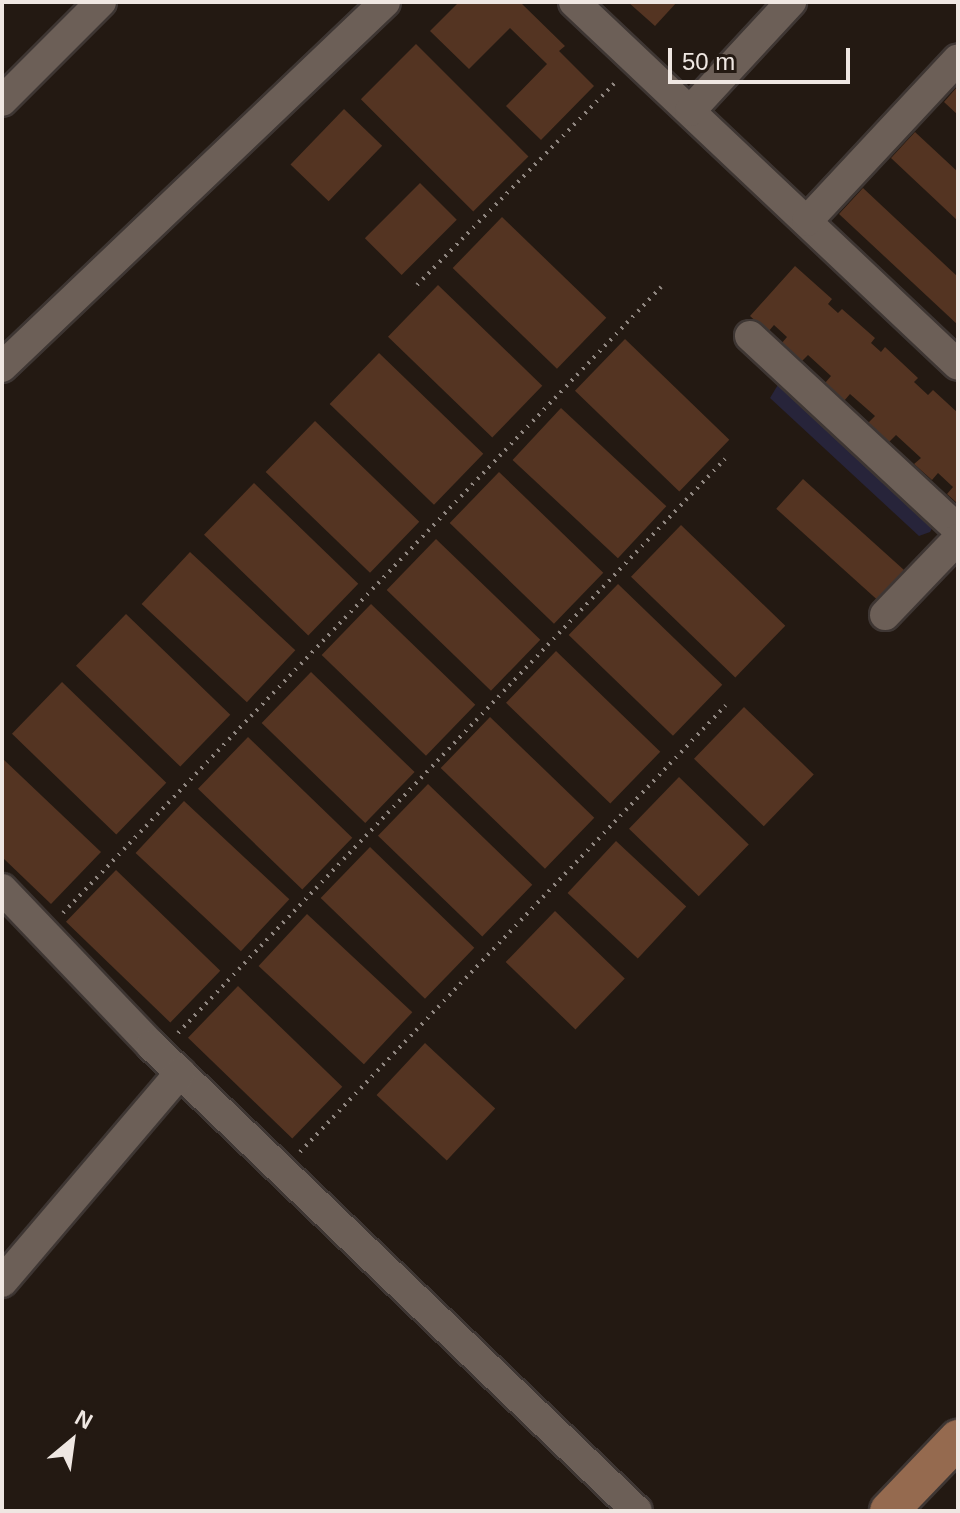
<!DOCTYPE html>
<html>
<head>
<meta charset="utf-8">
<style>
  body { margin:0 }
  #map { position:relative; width:960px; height:1513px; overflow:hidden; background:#231912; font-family:Helvetica,sans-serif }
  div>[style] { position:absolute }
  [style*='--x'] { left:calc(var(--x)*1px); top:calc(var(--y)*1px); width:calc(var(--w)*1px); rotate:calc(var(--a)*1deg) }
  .green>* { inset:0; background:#27243a }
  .building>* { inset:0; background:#543422; transform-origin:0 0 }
  .path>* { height:4px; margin-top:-2px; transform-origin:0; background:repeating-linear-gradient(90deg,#8f8680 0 2px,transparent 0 8px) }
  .roads { filter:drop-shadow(2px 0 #3e3633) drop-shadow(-2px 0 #3e3633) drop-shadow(0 2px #3e3633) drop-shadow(0 -2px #3e3633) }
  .minor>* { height:30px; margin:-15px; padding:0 15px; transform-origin:15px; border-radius:15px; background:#6c5f57 }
  .major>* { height:38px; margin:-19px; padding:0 19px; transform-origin:19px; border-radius:19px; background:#956a4f }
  span { translate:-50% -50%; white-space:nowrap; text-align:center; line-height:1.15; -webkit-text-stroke:6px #231912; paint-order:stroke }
  .frame { position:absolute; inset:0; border:4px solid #efe7e2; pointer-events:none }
  .north { position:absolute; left:32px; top:1401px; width:80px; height:80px; -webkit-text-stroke:6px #231912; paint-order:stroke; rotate:29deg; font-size:22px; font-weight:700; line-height:32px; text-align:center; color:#efe7e2 }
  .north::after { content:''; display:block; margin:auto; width:28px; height:36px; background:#efe7e2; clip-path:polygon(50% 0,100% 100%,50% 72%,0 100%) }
  .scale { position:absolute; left:668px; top:48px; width:182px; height:36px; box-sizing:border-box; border:4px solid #efe7e2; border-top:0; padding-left:10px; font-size:24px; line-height:28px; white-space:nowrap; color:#efe7e2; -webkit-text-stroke:6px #231912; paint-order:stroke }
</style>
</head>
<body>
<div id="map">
  <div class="green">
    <div style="clip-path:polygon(779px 383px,934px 525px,930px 532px,919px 536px,770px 398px)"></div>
  </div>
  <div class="building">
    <div style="clip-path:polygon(459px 2px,520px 2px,565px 46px,559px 51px,594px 86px,541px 140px,506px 106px,547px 64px,510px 28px,469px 69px,430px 31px)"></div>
    <div style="clip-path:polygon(628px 2px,677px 2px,655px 26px)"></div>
    <div style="left:416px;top:44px;width:159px;height:78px;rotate:45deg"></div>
    <div style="clip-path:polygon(958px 86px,958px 115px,944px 102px)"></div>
    <div style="left:344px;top:109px;width:53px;height:77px;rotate:44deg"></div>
    <div style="clip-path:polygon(915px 132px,958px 172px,958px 221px,891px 158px)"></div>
    <div style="left:420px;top:183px;width:52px;height:78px;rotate:45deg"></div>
    <div style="clip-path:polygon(863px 188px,958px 277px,958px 325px,839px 214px)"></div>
    <div style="left:502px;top:217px;width:145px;height:71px;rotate:44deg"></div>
    <div style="clip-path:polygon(795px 266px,832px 299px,828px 304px,838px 313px,842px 309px,875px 338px,871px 343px,881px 352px,885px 347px,918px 378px,914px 382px,928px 395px,933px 390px,958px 413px,958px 504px,947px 494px,953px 487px,938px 473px,932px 480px,914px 464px,921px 458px,896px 435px,889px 442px,868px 423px,875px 416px,850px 394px,844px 401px,825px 383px,831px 376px,808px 355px,801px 362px,781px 344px,787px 337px,774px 325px,768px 332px,750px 316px)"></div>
    <div style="left:438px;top:285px;width:145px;height:72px;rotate:44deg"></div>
    <div style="left:625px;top:339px;width:145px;height:72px;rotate:44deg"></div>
    <div style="left:379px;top:353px;width:145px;height:71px;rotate:44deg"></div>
    <div style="left:561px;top:408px;width:144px;height:71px;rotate:43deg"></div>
    <div style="left:315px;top:421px;width:145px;height:71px;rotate:44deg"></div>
    <div style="left:499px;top:472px;width:145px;height:71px;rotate:44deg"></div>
    <div style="left:803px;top:479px;width:143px;height:40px;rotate:42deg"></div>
    <div style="left:254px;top:483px;width:145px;height:72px;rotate:44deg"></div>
    <div style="left:681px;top:525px;width:145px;height:72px;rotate:44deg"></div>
    <div style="left:436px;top:539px;width:145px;height:71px;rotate:44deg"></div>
    <div style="left:190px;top:552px;width:144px;height:71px;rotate:43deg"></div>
    <div style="left:618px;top:584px;width:145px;height:71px;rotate:44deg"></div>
    <div style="left:371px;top:604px;width:145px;height:71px;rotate:44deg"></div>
    <div style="left:126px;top:614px;width:145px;height:72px;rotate:44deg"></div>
    <div style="left:556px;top:651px;width:145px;height:72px;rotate:44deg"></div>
    <div style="left:311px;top:672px;width:144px;height:71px;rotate:44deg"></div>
    <div style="left:62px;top:682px;width:145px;height:72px;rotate:44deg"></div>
    <div style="left:744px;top:707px;width:97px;height:72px;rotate:44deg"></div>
    <div style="left:490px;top:717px;width:145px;height:71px;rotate:44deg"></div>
    <div style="left:248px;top:737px;width:145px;height:72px;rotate:44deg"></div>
    <div style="clip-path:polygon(2px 758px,101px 852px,51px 904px,2px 857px)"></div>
    <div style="left:679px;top:777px;width:97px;height:72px;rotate:44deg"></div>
    <div style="left:428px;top:784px;width:145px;height:72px;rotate:44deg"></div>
    <div style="left:184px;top:801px;width:144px;height:71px;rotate:43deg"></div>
    <div style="left:616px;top:841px;width:96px;height:71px;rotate:43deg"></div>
    <div style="left:370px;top:847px;width:145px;height:71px;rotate:44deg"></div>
    <div style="left:116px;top:870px;width:145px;height:72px;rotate:44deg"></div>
    <div style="left:555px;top:911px;width:97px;height:71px;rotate:44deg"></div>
    <div style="left:307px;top:914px;width:144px;height:71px;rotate:43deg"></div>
    <div style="left:238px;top:986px;width:145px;height:72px;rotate:44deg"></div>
    <div style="left:425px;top:1043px;width:96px;height:71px;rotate:43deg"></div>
  </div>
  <div class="path">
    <div style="--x:417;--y:285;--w:287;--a:-45.6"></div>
    <div style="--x:63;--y:913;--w:866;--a:-46.31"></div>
    <div style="--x:178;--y:1033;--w:793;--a:-46.38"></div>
    <div style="--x:300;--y:1152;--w:617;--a:-46.38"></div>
  </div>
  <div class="roads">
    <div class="minor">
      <div style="--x:574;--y:2;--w:528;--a:43.39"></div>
      <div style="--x:2;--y:101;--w:140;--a:-45"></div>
      <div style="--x:690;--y:111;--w:149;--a:-47.2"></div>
      <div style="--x:807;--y:221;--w:221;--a:-47"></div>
      <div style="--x:750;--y:336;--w:284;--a:42.9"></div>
      <div style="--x:2;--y:367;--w:529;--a:-43.62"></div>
      <div style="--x:885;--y:615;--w:105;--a:-46.2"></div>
      <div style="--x:2;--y:889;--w:216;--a:46.3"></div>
      <div style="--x:151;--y:1045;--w:673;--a:43.8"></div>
      <div style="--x:2;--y:1282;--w:275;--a:-49.6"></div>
    </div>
    <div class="major">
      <div style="--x:889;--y:1511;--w:100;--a:-46.2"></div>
    </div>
  </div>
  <div class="frame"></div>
  <div class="north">N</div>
  <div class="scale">50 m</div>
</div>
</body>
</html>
